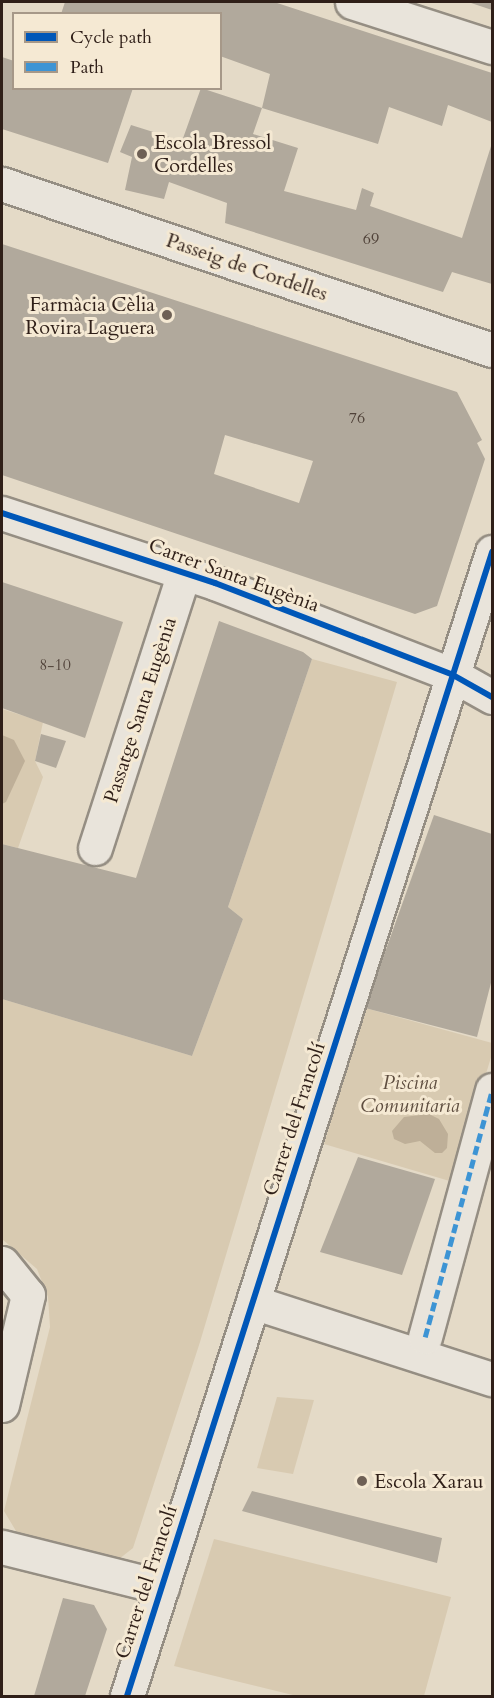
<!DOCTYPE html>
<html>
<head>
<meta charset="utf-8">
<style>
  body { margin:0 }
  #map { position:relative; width:494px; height:1698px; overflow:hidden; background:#e4dac7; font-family:Cardo,serif }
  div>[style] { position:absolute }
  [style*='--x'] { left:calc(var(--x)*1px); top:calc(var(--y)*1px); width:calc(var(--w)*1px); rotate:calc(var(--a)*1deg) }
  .green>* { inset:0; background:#d8cab1 }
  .water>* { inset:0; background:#beaf98 }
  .building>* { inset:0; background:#b1a99c }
  .roads { filter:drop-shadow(2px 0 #958e83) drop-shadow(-2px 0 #958e83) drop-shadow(0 2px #958e83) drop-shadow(0 -2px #958e83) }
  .street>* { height:33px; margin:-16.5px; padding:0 16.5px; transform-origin:16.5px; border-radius:16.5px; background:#e9e4db }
  .quiet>* { height:4.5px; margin-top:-2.25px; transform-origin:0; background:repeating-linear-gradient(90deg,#3d94d4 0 9px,transparent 0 13.5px) }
  .cycleway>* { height:6px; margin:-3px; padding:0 3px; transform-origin:3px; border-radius:3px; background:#0057b8 }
  .dots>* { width:16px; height:16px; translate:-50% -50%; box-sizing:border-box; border:3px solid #f5e9d3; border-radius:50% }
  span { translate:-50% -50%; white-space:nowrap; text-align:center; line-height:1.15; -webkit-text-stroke:6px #f5e9d3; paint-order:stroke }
  .number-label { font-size:16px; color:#504239 }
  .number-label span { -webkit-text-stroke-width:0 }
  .poi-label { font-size:20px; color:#2f1f18 }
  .left { translate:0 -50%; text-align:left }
  .right { translate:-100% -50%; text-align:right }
  .street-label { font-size:20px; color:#2f1f18 }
  .park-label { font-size:20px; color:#5f4e40; font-style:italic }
  .frame { position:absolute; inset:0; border:3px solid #2f1f18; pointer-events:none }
  .legend { position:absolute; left:12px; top:12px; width:210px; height:78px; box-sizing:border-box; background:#f5e9d3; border:2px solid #a69888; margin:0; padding:8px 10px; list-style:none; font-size:18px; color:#2f1f18 }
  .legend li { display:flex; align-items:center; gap:12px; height:30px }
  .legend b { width:30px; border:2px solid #a69888 }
</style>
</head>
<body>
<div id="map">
  <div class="green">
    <div style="clip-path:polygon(312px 659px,397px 682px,200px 1342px,133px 1548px,119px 1559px,19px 1536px,4px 1511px,50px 1327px,48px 1297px,37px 1269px,2px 1239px,2px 999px,192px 1056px,243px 919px,228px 907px)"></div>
    <div style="clip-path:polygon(2px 709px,43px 722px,35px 761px,43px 777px,18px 848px,2px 844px)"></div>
    <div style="clip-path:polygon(365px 1008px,492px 1043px,492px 1054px,453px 1182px,324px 1144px)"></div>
    <div style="clip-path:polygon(277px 1397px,314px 1400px,293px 1474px,257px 1468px)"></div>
    <div style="clip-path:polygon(214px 1539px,451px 1597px,424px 1696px,297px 1696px,174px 1666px)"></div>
  </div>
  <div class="water">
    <div style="clip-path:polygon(2px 735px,14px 740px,25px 761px,6px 802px,2px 804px)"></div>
    <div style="clip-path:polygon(429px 1114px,439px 1119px,448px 1134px,447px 1148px,442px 1153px,435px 1153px,420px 1141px,405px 1144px,394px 1139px,392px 1131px,404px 1117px)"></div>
  </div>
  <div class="building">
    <div style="clip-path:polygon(65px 2px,274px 2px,492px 73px,492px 122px,448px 105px,442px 126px,389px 107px,378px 144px,262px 108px,270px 74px,220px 56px,220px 14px,61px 14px)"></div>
    <div style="clip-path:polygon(468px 2px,492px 2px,492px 10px)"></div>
    <div style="clip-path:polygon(2px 57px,14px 61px,14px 88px,133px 88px,108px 163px,2px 129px)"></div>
    <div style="clip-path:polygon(201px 88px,262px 108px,253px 134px,298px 148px,284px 191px,356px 210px,362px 188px,374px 193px,370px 206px,462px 238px,492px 143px,492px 284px,452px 272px,443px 292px,225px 223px,227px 203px,169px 182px,164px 199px,125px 190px,132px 157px,120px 152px,131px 125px,182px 141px)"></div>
    <div style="clip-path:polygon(evenodd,2px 244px,457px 392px,482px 440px,477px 443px,485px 459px,437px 606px,415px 614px,2px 475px,2px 244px,225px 435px,313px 461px,299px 503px,214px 474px,225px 435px)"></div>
    <div style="clip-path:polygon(2px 582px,123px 622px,85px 738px,2px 708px)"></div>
    <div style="clip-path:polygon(219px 621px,303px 652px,312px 659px,228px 907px,243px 919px,192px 1056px,2px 999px,2px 844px,136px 878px)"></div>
    <div style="clip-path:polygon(41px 734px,66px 741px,56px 768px,35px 761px)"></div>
    <div style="clip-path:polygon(434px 815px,492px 834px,492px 979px,477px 1037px,365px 1008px)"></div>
    <div style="clip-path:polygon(358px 1157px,435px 1179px,402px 1275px,320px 1252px)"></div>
    <div style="clip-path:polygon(252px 1491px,442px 1538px,437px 1563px,242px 1511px)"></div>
    <div style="clip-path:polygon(63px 1598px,94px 1605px,107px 1629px,85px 1696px,34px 1696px)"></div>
  </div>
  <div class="roads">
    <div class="street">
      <div style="--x:352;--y:2;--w:147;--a:17.8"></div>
      <div style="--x:2;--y:184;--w:517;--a:18.72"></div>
      <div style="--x:2;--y:513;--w:224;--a:18.2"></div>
      <div style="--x:215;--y:583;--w:255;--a:21.1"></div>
      <div style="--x:453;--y:675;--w:45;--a:29.4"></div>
      <div style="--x:95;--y:848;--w:290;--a:-72.1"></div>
      <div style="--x:2;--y:1263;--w:41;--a:50.9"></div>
      <div style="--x:28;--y:1295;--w:113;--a:103.3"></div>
      <div style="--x:253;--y:1302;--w:251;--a:17.9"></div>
      <div style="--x:425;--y:1337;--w:256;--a:-74.8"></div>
      <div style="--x:2;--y:1547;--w:165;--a:14"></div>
      <div style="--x:127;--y:1696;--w:1201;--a:-72.3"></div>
    </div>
  </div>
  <div class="quiet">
    <div style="--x:425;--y:1337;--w:256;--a:-74.8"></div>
  </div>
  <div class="cycleway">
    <div style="--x:2;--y:513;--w:224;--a:18.2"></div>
    <div style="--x:215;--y:583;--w:255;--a:21.1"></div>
    <div style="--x:453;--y:675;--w:45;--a:29.4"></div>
    <div style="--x:127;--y:1696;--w:1201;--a:-72.3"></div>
  </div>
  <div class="dots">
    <div style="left:142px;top:154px;background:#6e6055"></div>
    <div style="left:167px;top:315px;background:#6e6055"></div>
    <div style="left:362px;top:1481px;background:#6e6055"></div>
  </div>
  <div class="number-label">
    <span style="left:371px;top:239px">69</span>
    <span style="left:357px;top:418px">76</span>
    <span style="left:55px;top:665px">8-10</span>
  </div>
  <div class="poi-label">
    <span class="left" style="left:154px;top:154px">Escola Bressol<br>Cordelles</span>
    <span class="right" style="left:155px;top:316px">Farmàcia Cèlia<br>Rovira Laguera</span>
    <span class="left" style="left:374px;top:1481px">Escola Xarau</span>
  </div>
  <div class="street-label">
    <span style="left:247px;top:267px;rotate:19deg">Passeig de Cordelles</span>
    <span style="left:234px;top:575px;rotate:20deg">Carrer Santa Eugènia</span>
    <span style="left:140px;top:710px;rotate:-72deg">Passatge Santa Eugènia</span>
    <span style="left:294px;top:1119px;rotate:-72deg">Carrer del Francolí</span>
    <span style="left:146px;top:1582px;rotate:-72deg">Carrer del Francolí</span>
  </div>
  <div class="park-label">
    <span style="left:410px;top:1094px">Piscina<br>Comunitaria</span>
  </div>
  <div class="frame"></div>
  <ul class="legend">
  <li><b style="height:8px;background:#0057b8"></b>Cycle path</li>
  <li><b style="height:8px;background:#3d94d4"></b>Path</li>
  </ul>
</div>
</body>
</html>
